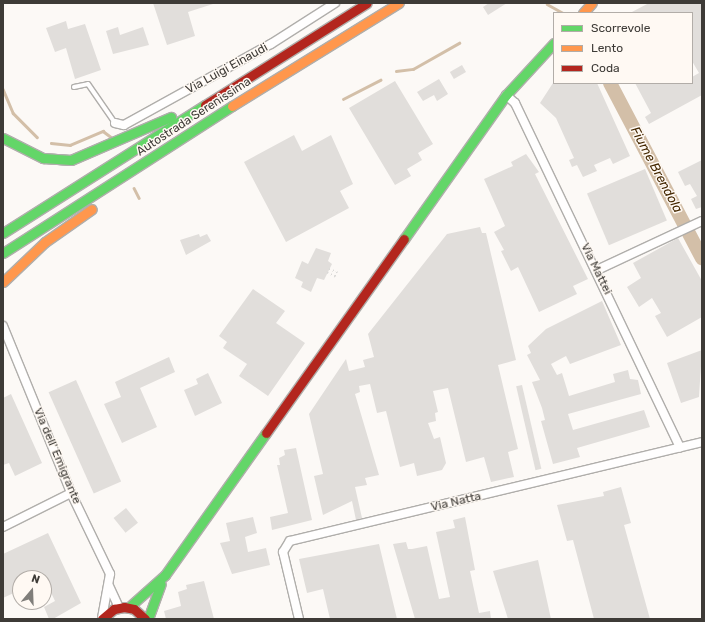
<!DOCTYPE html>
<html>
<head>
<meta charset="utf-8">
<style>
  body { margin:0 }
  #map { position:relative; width:705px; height:622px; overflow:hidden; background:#fcf9f6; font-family:Rubik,sans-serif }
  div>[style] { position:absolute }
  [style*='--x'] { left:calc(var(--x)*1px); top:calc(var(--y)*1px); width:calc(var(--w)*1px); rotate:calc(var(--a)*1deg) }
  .stream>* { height:2.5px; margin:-1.25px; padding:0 1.25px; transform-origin:1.25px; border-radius:1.25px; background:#d3bfa8 }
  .river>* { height:14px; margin:-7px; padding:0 7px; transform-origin:7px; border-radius:7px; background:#d3bfa8 }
  .building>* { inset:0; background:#e1dedb; transform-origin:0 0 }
  .path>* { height:1.5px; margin-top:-0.75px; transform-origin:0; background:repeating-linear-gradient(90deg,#dad9d7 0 1px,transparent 0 4px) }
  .roads { filter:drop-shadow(1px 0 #b0aeab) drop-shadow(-1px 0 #b0aeab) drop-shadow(0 1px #b0aeab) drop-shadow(0 -1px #b0aeab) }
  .lane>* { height:4px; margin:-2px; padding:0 2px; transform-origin:2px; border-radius:2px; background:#fffefe }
  .street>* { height:8px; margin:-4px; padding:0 4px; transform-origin:4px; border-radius:4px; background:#fffefe }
  .fast>* { height:9px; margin:-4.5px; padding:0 4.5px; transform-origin:4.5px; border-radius:4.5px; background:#63d668 }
  .slow>* { height:9px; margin:-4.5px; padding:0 4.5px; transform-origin:4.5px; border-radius:4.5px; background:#ff974d }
  .jam>* { height:9px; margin:-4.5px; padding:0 4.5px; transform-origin:4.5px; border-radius:4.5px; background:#b3261e }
  span { translate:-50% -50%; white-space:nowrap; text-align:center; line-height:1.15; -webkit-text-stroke:3px #fff9f3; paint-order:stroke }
  .street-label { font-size:12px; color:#3e3b37 }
  .water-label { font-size:13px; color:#442700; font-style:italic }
  .frame { position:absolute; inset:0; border:4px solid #3e3b37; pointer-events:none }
  .legend { position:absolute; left:553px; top:12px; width:140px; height:72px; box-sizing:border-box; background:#fff9f3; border:1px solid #b2ada8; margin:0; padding:5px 7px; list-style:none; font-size:12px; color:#3e3b37 }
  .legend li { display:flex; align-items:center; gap:8px; height:20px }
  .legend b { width:20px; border:1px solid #b2ada8 }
  .north { position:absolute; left:12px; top:570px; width:40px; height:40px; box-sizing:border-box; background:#fff9f3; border:1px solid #b2ada8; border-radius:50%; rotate:19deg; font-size:11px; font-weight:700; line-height:16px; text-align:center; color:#3e3b37 }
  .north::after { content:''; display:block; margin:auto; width:14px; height:18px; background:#807e7a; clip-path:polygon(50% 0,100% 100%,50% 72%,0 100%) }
</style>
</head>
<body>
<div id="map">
  <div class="stream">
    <div style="--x:547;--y:4;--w:18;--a:29"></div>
    <div style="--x:396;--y:71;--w:17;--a:-7"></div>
    <div style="--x:413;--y:69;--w:53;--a:-29.5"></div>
    <div style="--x:3;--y:89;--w:26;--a:67"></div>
    <div style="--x:13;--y:113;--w:34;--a:45"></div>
    <div style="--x:343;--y:99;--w:42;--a:-27.2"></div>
    <div style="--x:51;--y:143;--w:19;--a:6"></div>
    <div style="--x:70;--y:145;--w:36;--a:-23"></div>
    <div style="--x:103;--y:131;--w:10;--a:37"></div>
    <div style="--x:134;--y:188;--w:11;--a:63"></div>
  </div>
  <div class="river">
    <div style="--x:610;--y:83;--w:198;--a:62.3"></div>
  </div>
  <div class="building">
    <div style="clip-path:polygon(153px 3px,213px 3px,213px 4px,188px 12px,195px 36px,167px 45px)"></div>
    <div style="clip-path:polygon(489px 3px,507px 3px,488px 15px,483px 7px)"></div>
    <div style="clip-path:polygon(649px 3px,702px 3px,702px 95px,649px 124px,645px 117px,651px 113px,635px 83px,692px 83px,692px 77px,699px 73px,692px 61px,692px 13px,630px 13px)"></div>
    <div style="clip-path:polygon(66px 21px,68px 29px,85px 24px,101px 70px,75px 79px,66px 48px,55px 52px,46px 28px)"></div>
    <div style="clip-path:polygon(118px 27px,120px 35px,143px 27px,149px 45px,113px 54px,106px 31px)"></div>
    <div style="left:462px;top:65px;width:8px;height:14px;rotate:60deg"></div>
    <div style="clip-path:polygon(439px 79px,448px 94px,437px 101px,434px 95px,423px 101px,417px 92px)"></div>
    <div style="clip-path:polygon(395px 81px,433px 144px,418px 153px,422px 160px,407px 169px,411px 176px,395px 185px,349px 108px)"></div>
    <div style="clip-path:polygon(553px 83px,597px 83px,630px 156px,613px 164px,610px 158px,594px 165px,597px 171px,583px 177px,577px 165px,572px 167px,569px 160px,574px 158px,556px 118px,540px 103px)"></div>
    <div style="clip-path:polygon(294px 135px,302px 151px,331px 135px,353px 184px,340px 191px,349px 208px,286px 242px,244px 162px)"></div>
    <div style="clip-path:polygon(526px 154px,539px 172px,535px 174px,588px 279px,573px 286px,577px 294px,539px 312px,518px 267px,511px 271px,501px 251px,504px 250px,494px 232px,505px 226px,484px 179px,513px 166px,511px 162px)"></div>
    <div style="clip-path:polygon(702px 160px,702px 207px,696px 209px,691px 199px,697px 196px,690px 184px,685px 186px,678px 172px)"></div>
    <div style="left:645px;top:169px;width:56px;height:63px;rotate:67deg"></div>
    <div style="clip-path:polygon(480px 227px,482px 233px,486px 233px,516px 360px,498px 365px,518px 449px,508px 452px,514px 477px,491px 482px,484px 457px,466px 462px,448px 388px,433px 391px,438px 412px,435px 413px,436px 421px,428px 423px,434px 439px,440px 437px,446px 463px,442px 470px,417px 476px,414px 463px,400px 467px,386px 411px,377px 413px,370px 384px,359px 386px,360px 392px,355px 394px,379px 475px,365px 478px,367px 485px,355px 487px,362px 518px,356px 520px,352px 501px,323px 515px,314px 476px,323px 474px,309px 414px,346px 359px,349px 371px,365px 367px,363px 360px,374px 357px,368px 334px,447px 234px)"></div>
    <div style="clip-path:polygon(199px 234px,200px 237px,207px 234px,211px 241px,186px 255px,180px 240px)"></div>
    <div style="clip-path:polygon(678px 238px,702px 281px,702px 317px,667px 337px,655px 316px,661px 313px,652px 298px,639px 307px,627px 287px,641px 278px,633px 263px)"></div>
    <div style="clip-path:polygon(316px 248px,331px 253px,328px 261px,332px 264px,324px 280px,317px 278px,311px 292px,301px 287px,303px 282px,295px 278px,302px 261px,308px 264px)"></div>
    <div style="clip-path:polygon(253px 289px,285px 311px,276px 323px,305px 343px,268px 396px,239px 376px,247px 364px,223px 348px,227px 342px,219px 336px)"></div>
    <div style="clip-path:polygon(602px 301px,621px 345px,570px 364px,566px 356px,551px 364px,557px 375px,562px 373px,569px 396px,615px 382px,613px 374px,628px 370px,630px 379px,638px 380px,641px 394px,568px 414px,573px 430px,644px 410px,650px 427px,577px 448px,580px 457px,553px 464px,541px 421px,545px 420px,542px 408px,532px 382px,540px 380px,527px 355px,531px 353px,528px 346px,546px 329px)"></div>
    <div style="clip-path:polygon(702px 350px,699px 397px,681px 403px,667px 363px)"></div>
    <div style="clip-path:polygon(169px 357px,175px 372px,140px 388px,157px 427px,122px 443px,104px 404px,121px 397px,115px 382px)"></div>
    <div style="clip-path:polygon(208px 373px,222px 403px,195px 416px,184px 390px,198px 384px,196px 379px)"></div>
    <div style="left:76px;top:380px;width:111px;height:30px;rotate:66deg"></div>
    <div style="left:522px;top:385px;width:86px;height:6px;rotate:77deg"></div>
    <div style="clip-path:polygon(11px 394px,42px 463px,15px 476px,9px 463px,3px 465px,3px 398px)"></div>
    <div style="clip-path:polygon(296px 448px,312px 520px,272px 530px,270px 517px,288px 513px,277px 465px,280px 465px,279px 458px,285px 455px,284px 450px)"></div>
    <div style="clip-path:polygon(621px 487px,631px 523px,624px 525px,650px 619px,594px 619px,573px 540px,567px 541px,557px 505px,604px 496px,603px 492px)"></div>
    <div style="left:126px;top:508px;width:19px;height:16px;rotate:51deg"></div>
    <div style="clip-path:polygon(253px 517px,257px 533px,245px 537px,248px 552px,266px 548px,270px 565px,232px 574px,220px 543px,230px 541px,226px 523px)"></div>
    <div style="clip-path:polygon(465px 517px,475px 570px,470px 571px,479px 613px,490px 611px,491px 619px,415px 619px,393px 544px,406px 542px,408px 549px,412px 549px,427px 546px,439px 599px,450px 597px,436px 532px,455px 528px,453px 520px)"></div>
    <div style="clip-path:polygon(48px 533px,81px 603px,53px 619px,49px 619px,44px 607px,55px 601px,44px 578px,20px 578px,20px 590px,3px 598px,3px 554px)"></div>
    <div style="clip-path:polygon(379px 544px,397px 619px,330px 619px,323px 589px,307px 593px,299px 559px)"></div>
    <div style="clip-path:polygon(538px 560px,551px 619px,508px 619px,493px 571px)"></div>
    <div style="clip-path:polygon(204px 581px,214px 619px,166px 619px,164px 611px,181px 606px,178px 592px,187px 589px,186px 585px)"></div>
  </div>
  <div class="path">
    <div style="--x:329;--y:269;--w:9;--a:21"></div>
    <div style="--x:337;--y:272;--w:5;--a:112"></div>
    <div style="--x:335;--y:277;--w:9;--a:-153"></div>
    <div style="--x:327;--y:273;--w:4;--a:-63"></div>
  </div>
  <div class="roads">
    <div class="lane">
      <div style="--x:74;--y:87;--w:14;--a:-12"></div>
      <div style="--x:88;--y:84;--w:47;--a:55.3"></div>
    </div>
    <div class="street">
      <div style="--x:506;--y:95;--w:12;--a:42"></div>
      <div style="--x:515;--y:103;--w:382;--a:64.4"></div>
      <div style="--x:115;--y:123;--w:9;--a:13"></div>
      <div style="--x:124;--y:125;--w:168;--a:-28.9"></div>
      <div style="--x:271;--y:44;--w:76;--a:-32.6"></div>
      <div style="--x:597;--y:270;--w:116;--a:-25"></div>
      <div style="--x:3;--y:326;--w:180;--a:67.8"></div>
      <div style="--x:71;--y:493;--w:90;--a:64.3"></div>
      <div style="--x:110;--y:574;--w:45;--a:100.3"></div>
      <div style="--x:3;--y:527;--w:76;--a:-26.6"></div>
      <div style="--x:109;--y:586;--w:23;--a:65"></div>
      <div style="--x:299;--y:619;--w:69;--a:-103.4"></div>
      <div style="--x:283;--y:552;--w:13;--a:-58"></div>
      <div style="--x:290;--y:541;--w:424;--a:-13.5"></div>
    </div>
    <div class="fast">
      <div style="--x:3;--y:138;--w:45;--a:26.6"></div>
      <div style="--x:43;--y:158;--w:28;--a:4"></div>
      <div style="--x:71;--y:160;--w:109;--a:-23.3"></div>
      <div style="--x:3;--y:233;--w:239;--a:-32.4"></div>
      <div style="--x:404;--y:239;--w:176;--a:-54.7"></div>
      <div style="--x:506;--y:95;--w:71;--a:-47.3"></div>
      <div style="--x:3;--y:253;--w:272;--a:-32.7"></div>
      <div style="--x:129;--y:607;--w:48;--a:-41.6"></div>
      <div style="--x:165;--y:575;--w:174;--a:-54.6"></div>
      <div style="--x:148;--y:619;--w:37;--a:-70"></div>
    </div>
    <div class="slow">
      <div style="--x:583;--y:13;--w:13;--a:-48"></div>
      <div style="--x:232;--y:106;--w:196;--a:-31.7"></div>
      <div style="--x:3;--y:282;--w:58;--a:-43.6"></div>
      <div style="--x:45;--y:242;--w:57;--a:-35.1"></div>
    </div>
    <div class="jam">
      <div style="--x:205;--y:105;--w:191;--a:-32.2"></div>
      <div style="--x:266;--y:433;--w:238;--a:-54.6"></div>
      <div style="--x:102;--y:619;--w:16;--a:-40"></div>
      <div style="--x:114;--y:609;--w:10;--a:-11"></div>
      <div style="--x:124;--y:607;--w:10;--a:11"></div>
      <div style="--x:134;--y:609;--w:15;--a:42"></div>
    </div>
  </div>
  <div class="street-label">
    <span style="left:227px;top:69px;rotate:-29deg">Via Luigi Einaudi</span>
    <span style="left:194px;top:117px;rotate:-33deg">Autostrada Serenissima</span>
    <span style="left:596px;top:269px;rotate:64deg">Via Mattei</span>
    <span style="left:57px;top:456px;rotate:67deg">Via dell' Emigrante</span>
    <span style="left:456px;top:502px;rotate:-13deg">Via Natta</span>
  </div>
  <div class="water-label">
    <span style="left:656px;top:170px;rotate:62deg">Fiume Brendola</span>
  </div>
  <div class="frame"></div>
  <ul class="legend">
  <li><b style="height:5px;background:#63d668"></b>Scorrevole</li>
  <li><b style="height:5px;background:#ff974d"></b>Lento</li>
  <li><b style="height:5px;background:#b3261e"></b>Coda</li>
  </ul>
  <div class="north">N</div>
</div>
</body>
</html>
